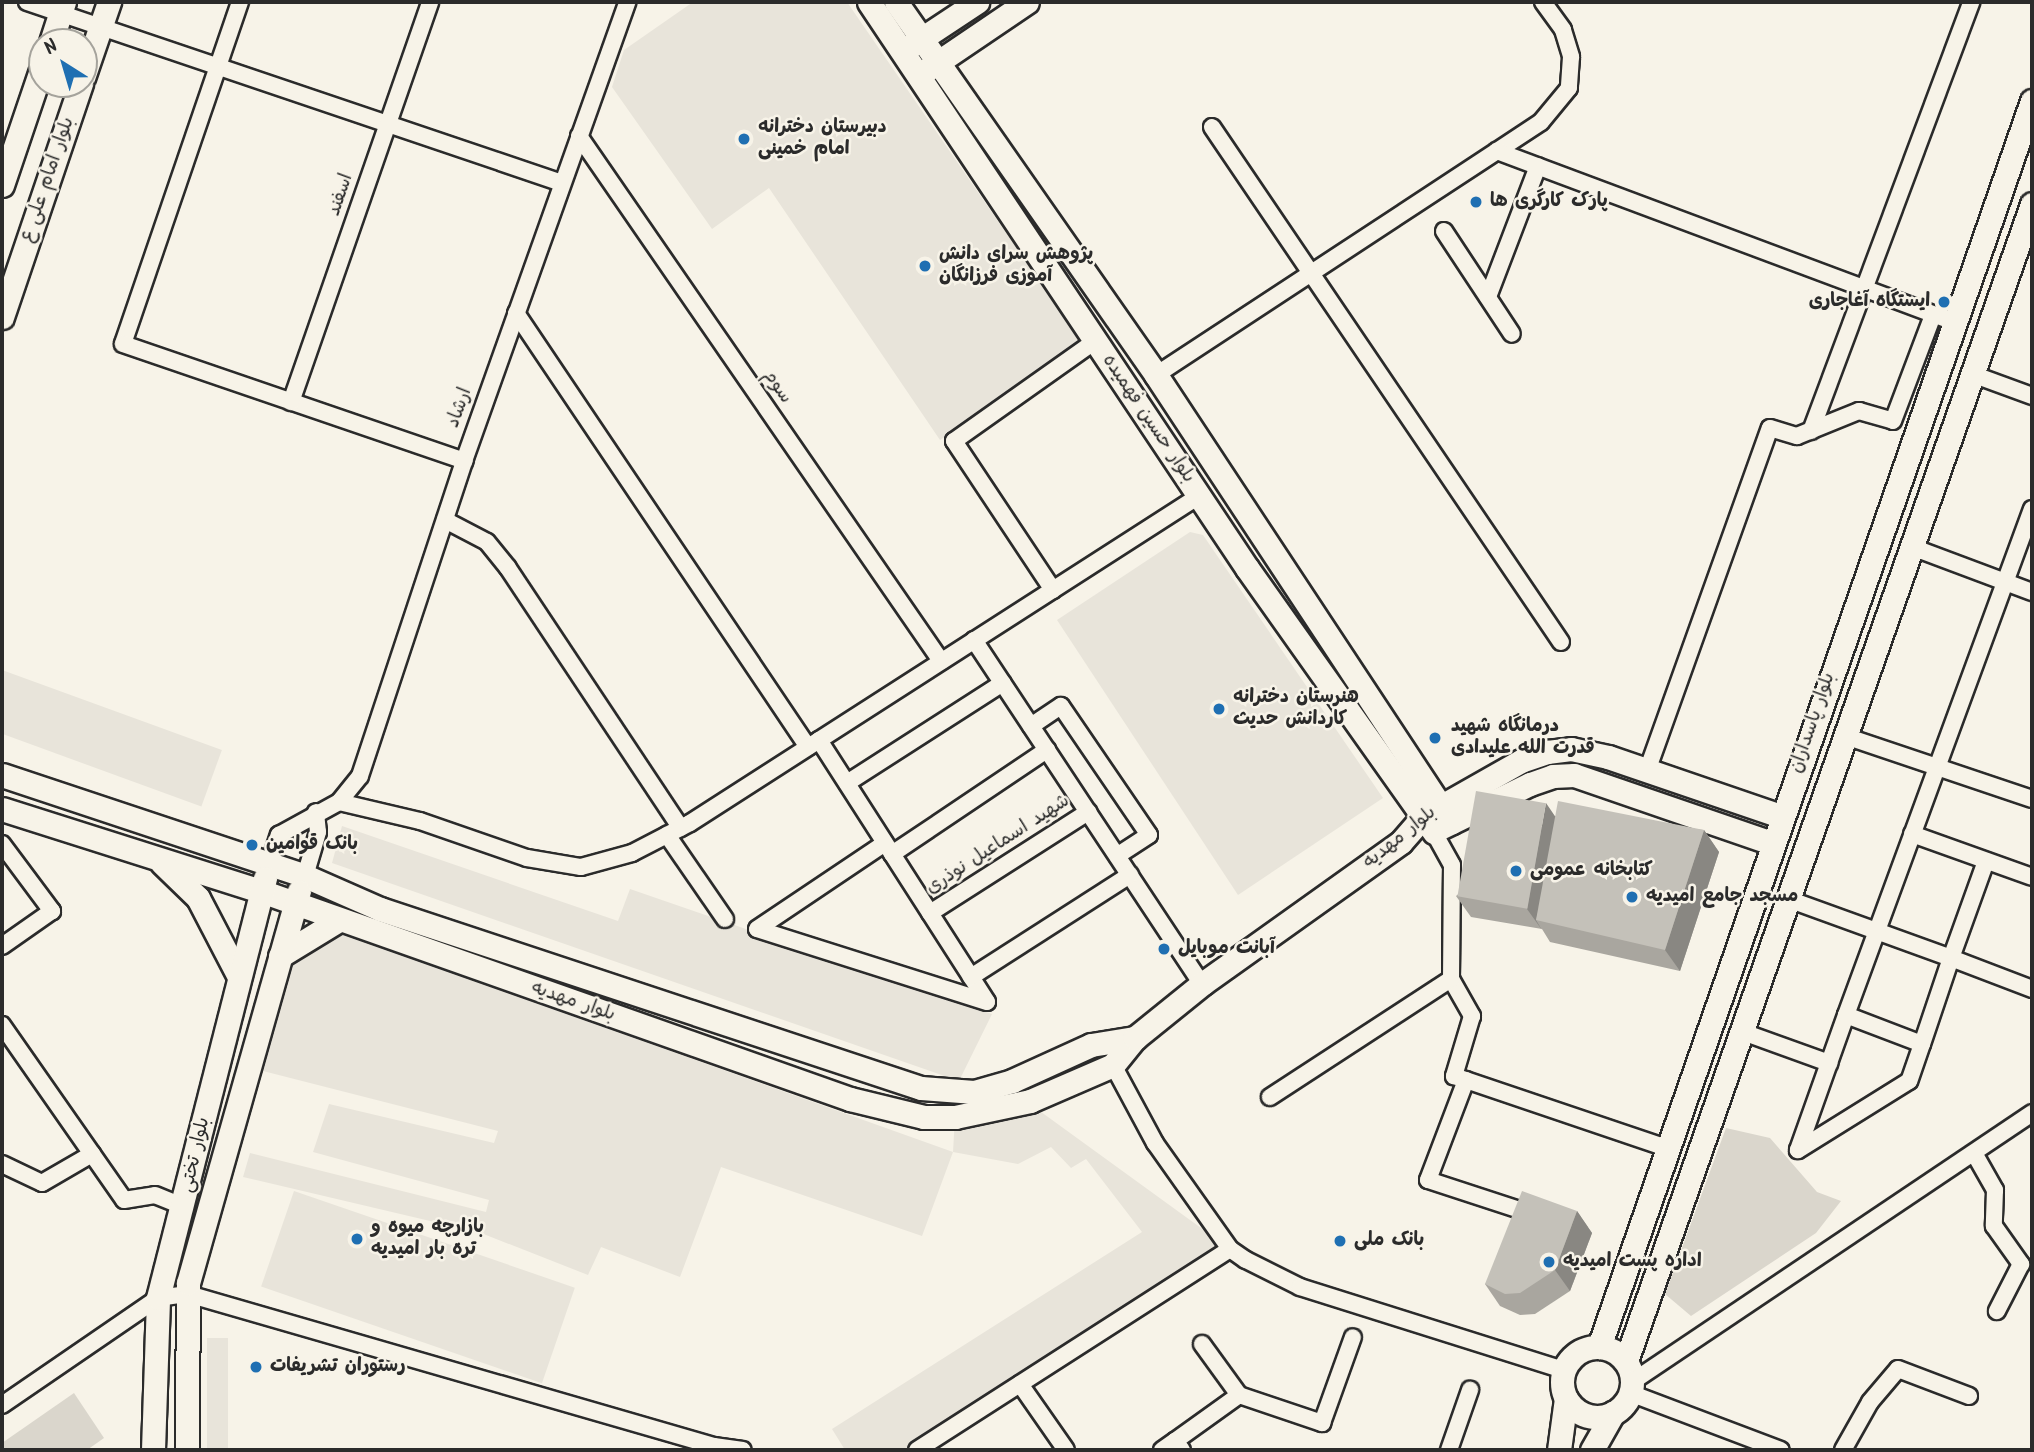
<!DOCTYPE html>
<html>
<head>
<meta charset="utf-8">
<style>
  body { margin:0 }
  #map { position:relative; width:2034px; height:1452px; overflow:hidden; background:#f7f3e8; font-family:Kalam,"Playpen Sans Arabic",sans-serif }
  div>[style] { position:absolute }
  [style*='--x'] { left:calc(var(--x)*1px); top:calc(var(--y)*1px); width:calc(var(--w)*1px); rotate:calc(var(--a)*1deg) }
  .built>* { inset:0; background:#e8e4da; transform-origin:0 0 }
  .green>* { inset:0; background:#dad6cc }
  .roads { filter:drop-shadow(2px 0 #2b2b2b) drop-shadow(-2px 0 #2b2b2b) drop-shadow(0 2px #2b2b2b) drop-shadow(0 -2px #2b2b2b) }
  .street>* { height:16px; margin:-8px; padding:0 8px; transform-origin:8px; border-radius:8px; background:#f7f3e8 }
  .secondary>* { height:23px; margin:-11.5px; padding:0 11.5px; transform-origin:11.5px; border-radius:11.5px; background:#f7f3e8 }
  .secondary>.ring { margin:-11.5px; padding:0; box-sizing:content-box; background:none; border:23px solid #f7f3e8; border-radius:50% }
  .wall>* { inset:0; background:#a9a69f }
  .shaded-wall>* { inset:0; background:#898782 }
  .building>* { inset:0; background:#c4c1b9; transform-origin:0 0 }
  .dots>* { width:19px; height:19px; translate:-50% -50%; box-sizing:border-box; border:4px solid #f7f3e8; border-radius:50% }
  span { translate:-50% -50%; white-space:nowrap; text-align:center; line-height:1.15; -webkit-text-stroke:5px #f7f3e8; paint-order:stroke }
  .poi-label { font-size:19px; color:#2b2b2b; font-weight:700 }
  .left { translate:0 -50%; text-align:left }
  .right { translate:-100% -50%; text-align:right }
  .street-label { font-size:19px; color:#2b2b2b }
  .frame { position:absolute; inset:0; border:4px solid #2b2b2b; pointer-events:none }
  .north { position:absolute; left:28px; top:28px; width:70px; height:70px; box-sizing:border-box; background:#f7f3e8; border:2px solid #a5a39c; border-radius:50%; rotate:323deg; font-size:19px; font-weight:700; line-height:28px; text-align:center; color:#2b2b2b }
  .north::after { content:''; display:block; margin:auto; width:24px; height:32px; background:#1f6fb2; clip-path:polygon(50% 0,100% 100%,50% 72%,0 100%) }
</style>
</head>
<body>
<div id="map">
  <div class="built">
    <div style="clip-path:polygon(693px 2px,847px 2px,1082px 343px,940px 440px,769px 188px,712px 229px,612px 87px,624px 50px)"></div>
    <div style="clip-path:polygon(1190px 532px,1203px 535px,1383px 798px,1238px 895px,1057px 620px)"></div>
    <div style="left:2px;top:670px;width:234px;height:60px;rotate:20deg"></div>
    <div style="clip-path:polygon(342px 826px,618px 921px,630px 889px,992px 1014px,959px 1081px,332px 863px)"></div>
    <div style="clip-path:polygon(340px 933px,953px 1152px,955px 1117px,997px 1121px,1037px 1109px,1230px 1249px,917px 1450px,845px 1450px,832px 1429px,1142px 1232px,1086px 1159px,1071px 1168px,1051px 1147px,1018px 1164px,953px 1152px,922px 1236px,721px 1167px,680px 1277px,601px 1247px,588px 1275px,481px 1233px,243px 1177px,250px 1153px,486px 1212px,489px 1200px,313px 1152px,329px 1104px,494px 1143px,498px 1131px,263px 1071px,290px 967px)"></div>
    <div style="left:294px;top:1191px;width:297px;height:101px;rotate:19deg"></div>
    <div style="left:207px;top:1338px;width:21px;height:112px"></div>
  </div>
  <div class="green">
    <div style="clip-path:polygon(1726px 1128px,1770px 1138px,1817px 1192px,1841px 1201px,1816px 1233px,1691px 1316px,1665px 1294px)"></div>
    <div style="clip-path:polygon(74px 1393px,104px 1438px,87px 1450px,2px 1450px,2px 1443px)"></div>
  </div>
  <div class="roads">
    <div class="street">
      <div style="--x:27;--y:2;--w:565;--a:18.69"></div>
      <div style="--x:240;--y:2;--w:361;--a:108.9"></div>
      <div style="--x:123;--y:344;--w:361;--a:18.9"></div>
      <div style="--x:1543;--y:2;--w:34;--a:54"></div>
      <div style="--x:1563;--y:30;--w:28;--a:73"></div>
      <div style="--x:1571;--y:57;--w:31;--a:94"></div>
      <div style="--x:1569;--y:88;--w:44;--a:129.5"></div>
      <div style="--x:1541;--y:122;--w:53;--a:146.6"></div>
      <div style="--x:1497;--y:151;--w:488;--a:20.5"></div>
      <div style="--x:1212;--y:127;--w:622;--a:55.88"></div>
      <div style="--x:579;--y:136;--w:638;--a:55.41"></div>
      <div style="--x:1444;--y:231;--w:123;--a:56.6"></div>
      <div style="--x:1488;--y:297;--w:140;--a:-69.1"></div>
      <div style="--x:516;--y:313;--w:523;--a:56.07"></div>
      <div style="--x:1972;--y:374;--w:64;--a:20.1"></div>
      <div style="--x:1156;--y:375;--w:408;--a:-33.3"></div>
      <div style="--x:291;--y:402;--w:423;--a:-70.8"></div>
      <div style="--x:1811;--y:431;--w:458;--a:-69.5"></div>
      <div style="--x:445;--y:520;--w:47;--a:27.6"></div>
      <div style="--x:487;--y:542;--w:33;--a:51"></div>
      <div style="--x:508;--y:568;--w:312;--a:56.4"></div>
      <div style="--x:1912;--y:547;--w:128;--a:20.6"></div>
      <div style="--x:1053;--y:590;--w:179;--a:-123.6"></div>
      <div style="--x:954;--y:441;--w:173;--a:-35.3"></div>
      <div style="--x:974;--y:640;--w:413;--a:56.5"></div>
      <div style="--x:1031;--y:726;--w:36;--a:-34"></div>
      <div style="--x:1061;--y:706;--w:156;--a:55.7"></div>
      <div style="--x:1149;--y:835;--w:38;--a:147"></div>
      <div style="--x:1845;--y:736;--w:197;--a:18.6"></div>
      <div style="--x:819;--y:740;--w:311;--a:57.3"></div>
      <div style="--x:987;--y:1002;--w:241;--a:-162.4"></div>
      <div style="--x:757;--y:929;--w:154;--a:-33.9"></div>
      <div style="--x:1647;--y:771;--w:364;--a:-70.3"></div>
      <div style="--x:1770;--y:428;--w:28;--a:17"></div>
      <div style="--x:1797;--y:436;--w:67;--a:-22"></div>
      <div style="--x:1859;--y:411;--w:35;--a:16"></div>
      <div style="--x:1893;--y:421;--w:113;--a:-69.3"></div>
      <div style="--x:847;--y:783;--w:185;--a:-32.7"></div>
      <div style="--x:339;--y:802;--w:83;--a:13.2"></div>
      <div style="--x:420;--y:821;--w:113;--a:19.1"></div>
      <div style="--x:527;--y:858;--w:55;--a:9.5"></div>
      <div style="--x:581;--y:867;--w:53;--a:-15.4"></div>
      <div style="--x:632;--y:853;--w:65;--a:-27.3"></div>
      <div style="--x:690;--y:823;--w:605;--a:-32.72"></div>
      <div style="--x:1912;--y:834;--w:127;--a:19.7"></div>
      <div style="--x:667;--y:835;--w:102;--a:55.4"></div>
      <div style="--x:2;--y:844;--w:84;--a:53.3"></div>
      <div style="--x:52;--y:911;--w:61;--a:145"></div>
      <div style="--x:892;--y:854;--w:187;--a:-33.9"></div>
      <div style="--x:1986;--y:861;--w:103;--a:109.8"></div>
      <div style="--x:1951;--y:958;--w:87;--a:20.9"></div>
      <div style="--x:269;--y:865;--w:32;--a:-72"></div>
      <div style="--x:279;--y:835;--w:68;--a:-28.8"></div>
      <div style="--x:339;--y:802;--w:33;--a:-51"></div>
      <div style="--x:360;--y:776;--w:332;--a:-71.7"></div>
      <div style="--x:464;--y:461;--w:487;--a:-70.4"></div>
      <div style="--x:305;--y:876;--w:46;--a:-73.5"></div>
      <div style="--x:318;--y:832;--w:20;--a:-96"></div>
      <div style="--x:1788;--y:899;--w:173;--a:19.9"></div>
      <div style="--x:1951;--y:958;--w:91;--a:108.6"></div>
      <div style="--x:1922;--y:1044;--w:39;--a:109"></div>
      <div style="--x:1909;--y:1081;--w:131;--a:148.1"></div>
      <div style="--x:1798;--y:1150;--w:143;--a:-70.4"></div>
      <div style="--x:1846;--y:1015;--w:81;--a:20.9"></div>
      <div style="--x:930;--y:913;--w:188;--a:-32.6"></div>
      <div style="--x:971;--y:977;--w:189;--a:-32.7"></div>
      <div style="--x:1451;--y:979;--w:43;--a:60.4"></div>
      <div style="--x:1472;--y:1016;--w:63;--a:106.7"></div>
      <div style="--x:1454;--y:1076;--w:225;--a:18.7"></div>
      <div style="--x:1846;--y:1015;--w:539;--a:-69.82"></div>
      <div style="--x:2;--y:1025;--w:213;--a:55.1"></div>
      <div style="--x:124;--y:1200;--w:31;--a:-9"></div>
      <div style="--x:155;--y:1195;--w:31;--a:22"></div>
      <div style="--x:1740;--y:1031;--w:95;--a:19.8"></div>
      <div style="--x:1113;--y:1065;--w:89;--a:61.7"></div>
      <div style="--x:1155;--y:1143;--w:130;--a:54.7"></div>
      <div style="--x:1230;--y:1249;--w:19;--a:35"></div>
      <div style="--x:1246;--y:1260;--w:60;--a:26.6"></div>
      <div style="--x:1300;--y:1287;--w:277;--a:17.5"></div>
      <div style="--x:1466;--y:1080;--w:107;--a:110.8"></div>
      <div style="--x:1428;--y:1180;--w:103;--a:18.1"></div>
      <div style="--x:1270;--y:1097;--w:216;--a:-33.1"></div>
      <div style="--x:1451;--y:979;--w:114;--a:-89.5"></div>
      <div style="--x:1452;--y:865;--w:38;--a:-119"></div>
      <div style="--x:1974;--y:1153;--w:43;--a:60.4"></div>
      <div style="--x:1995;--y:1190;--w:36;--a:92"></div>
      <div style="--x:1994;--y:1226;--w:47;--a:54.6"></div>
      <div style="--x:2021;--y:1264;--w:53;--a:117.1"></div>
      <div style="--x:2;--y:1164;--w:44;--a:25.4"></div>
      <div style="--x:42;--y:1183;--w:58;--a:-30.1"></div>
      <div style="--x:1202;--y:1344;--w:63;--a:54"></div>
      <div style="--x:1632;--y:1382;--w:482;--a:-33.9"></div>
      <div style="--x:1020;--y:1384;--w:80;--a:55.1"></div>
      <div style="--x:1630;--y:1393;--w:161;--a:20.7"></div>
      <div style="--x:2;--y:1405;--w:189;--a:-34.4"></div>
      <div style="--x:158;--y:1298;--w:30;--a:-8"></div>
      <div style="--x:188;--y:1294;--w:548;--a:16.12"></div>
      <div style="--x:714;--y:1446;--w:29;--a:8"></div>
      <div style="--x:1175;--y:1441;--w:79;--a:-35.7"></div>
      <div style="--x:1239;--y:1395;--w:88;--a:18.6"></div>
      <div style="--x:1322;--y:1423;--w:91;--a:-70.2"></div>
      <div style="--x:917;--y:1450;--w:372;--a:-32.7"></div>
      <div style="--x:1162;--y:1450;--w:16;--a:-35"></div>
      <div style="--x:1175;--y:1441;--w:11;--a:52"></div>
      <div style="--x:1449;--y:1450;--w:64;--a:-70.7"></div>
      <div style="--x:1843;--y:1450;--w:55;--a:-60.6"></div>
      <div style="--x:1870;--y:1402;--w:43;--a:-49.7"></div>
      <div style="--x:1898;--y:1369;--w:76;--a:20.8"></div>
    </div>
    <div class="secondary">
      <div style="--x:869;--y:2;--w:681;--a:56.26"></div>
      <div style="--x:1247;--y:568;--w:324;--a:54.7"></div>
      <div style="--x:896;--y:2;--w:455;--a:55.1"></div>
      <div style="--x:1156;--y:375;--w:536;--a:56.58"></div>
      <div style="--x:51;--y:42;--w:42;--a:-72"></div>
      <div style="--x:909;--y:47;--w:82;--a:-33.5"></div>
      <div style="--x:925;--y:71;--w:123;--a:-34.1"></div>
      <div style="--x:84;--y:75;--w:77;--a:-71.1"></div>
      <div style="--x:2;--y:185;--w:125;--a:-71.3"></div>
      <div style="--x:2;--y:317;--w:246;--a:-71.3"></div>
      <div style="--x:2;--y:775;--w:319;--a:18.4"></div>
      <div style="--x:305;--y:876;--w:82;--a:23.7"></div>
      <div style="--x:380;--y:909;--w:570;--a:18.31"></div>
      <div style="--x:921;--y:1088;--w:53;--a:4.3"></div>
      <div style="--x:974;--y:1092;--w:40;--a:-16"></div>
      <div style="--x:1012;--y:1081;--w:87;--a:-24.5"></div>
      <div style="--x:1091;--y:1045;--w:45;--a:-9"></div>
      <div style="--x:2;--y:809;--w:272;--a:17.6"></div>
      <div style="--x:261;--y:891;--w:625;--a:19.45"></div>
      <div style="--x:850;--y:1099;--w:76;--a:13.7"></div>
      <div style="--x:924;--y:1117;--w:31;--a:0"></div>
      <div style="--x:955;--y:1117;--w:77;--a:-12"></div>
      <div style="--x:1030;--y:1101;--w:90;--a:-23.4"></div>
      <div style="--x:1113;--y:1065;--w:35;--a:-51"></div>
      <div style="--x:1135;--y:1038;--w:86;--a:-38.9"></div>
      <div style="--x:1202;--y:984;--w:244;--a:-35.5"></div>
      <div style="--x:1401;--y:842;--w:35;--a:-49"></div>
      <div style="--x:1424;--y:816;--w:112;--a:-29.6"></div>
      <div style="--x:1521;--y:761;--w:28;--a:-19"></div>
      <div style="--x:1547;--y:752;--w:24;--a:-7"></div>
      <div style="--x:1571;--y:749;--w:38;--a:12"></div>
      <div style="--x:1608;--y:757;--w:182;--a:18.9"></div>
      <div style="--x:1440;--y:828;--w:100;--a:-26.1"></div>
      <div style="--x:1530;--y:784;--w:24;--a:-19"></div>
      <div style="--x:1553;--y:776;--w:21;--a:-3"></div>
      <div style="--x:1574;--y:775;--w:208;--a:19"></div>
      <div style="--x:162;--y:863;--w:50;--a:44.2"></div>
      <div style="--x:198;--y:898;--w:87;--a:62.5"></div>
      <div style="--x:280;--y:956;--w:69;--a:-31.4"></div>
      <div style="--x:1599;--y:1347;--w:1319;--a:-70.84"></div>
      <div class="ring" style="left:1562px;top:1347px;width:47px;height:47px"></div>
      <div style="--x:1626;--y:1361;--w:1226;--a:-70.66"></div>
      <div style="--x:153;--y:1450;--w:152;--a:-88.1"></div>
      <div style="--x:158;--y:1298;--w:433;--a:-75.7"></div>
      <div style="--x:187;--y:1450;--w:167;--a:-89.7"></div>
      <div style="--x:188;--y:1283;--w:407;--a:-74.2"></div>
      <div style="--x:1559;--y:1450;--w:52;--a:-82.3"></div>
      <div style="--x:1592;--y:1450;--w:43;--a:-60.4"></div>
    </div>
  </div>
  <div class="wall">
    <div style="clip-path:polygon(1555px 816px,1704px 830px,1719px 852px,1680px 971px,1550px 942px,1542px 929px,1471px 917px,1456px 896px)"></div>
    <div style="clip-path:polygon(1577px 1211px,1592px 1233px,1570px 1291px,1535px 1314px,1520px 1315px,1500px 1306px,1485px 1284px)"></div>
  </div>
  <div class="shaded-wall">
    <div style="clip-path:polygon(1546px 803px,1561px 825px,1536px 920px,1542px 930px,1527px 909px)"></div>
    <div style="clip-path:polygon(1704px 830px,1719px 852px,1680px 971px,1665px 950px)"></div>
    <div style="clip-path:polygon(1577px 1211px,1592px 1233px,1570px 1291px,1555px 1270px)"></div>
  </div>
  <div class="building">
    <div style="left:1476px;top:791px;width:71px;height:107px;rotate:10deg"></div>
    <div style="clip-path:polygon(1558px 801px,1704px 830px,1665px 950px,1536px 920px)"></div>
    <div style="clip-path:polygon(1522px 1191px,1577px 1211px,1555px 1270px,1520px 1293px,1505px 1294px,1485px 1284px)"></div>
  </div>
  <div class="dots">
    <div style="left:744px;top:139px;background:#1f6fb2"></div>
    <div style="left:1476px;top:202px;background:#1f6fb2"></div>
    <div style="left:925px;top:266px;background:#1f6fb2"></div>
    <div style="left:1944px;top:302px;background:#1f6fb2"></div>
    <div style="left:1219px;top:709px;background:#1f6fb2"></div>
    <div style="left:1435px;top:738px;background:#1f6fb2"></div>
    <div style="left:252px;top:845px;background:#1f6fb2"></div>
    <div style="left:1516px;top:871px;background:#1f6fb2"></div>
    <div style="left:1632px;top:897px;background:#1f6fb2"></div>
    <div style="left:1164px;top:949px;background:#1f6fb2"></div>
    <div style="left:357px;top:1239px;background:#1f6fb2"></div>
    <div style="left:1340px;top:1241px;background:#1f6fb2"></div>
    <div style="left:1549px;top:1262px;background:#1f6fb2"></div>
    <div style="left:256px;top:1367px;background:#1f6fb2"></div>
  </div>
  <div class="poi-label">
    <span class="left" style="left:758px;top:139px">دبیرستان دخترانه<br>امام خمینی</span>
    <span class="left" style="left:1490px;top:202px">پارک کارگری ها</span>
    <span class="left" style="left:939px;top:266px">پژوهش سرای دانش<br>آموزی فرزانگان</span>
    <span class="right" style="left:1930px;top:302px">ایستگاه آغاجاری</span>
    <span class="left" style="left:1233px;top:709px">هنرستان دخترانه<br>کاردانش حدیث</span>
    <span class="left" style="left:1451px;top:738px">درمانگاه شهید<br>قدرت الله علیدادی</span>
    <span class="left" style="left:266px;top:845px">بانک قوامین</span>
    <span class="left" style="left:1530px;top:871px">کتابخانه عمومی</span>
    <span class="left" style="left:1646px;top:897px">مسجد جامع امیدیه</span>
    <span class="left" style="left:1178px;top:949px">آبانت موبایل</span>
    <span class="left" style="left:371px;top:1239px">بازارچه میوه و<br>تره بار امیدیه</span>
    <span class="left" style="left:1354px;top:1241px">بانک ملی</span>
    <span class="left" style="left:1563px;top:1262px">اداره پست امیدیه</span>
    <span class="left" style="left:270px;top:1367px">رستوران تشریفات</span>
  </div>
  <div class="street-label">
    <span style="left:48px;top:180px;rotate:-71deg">بلوار امام علی ع</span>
    <span style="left:341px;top:195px;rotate:-71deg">اسفند</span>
    <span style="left:777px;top:387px;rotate:55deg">سوم</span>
    <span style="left:460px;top:408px;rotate:-70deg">ارشاد</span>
    <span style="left:1148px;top:419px;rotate:56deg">بلوار حسین فهمیده</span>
    <span style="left:1813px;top:723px;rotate:-71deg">بلوار پاسداران</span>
    <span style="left:1400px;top:838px;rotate:-39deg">بلوار مهدیه</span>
    <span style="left:998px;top:845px;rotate:-33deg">شهید اسماعیل نوذری</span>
    <span style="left:573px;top:1002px;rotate:19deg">بلوار مهدیه</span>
    <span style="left:196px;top:1155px;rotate:-77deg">بلوار تختی</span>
  </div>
  <div class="frame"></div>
  <div class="north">N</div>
</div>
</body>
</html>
